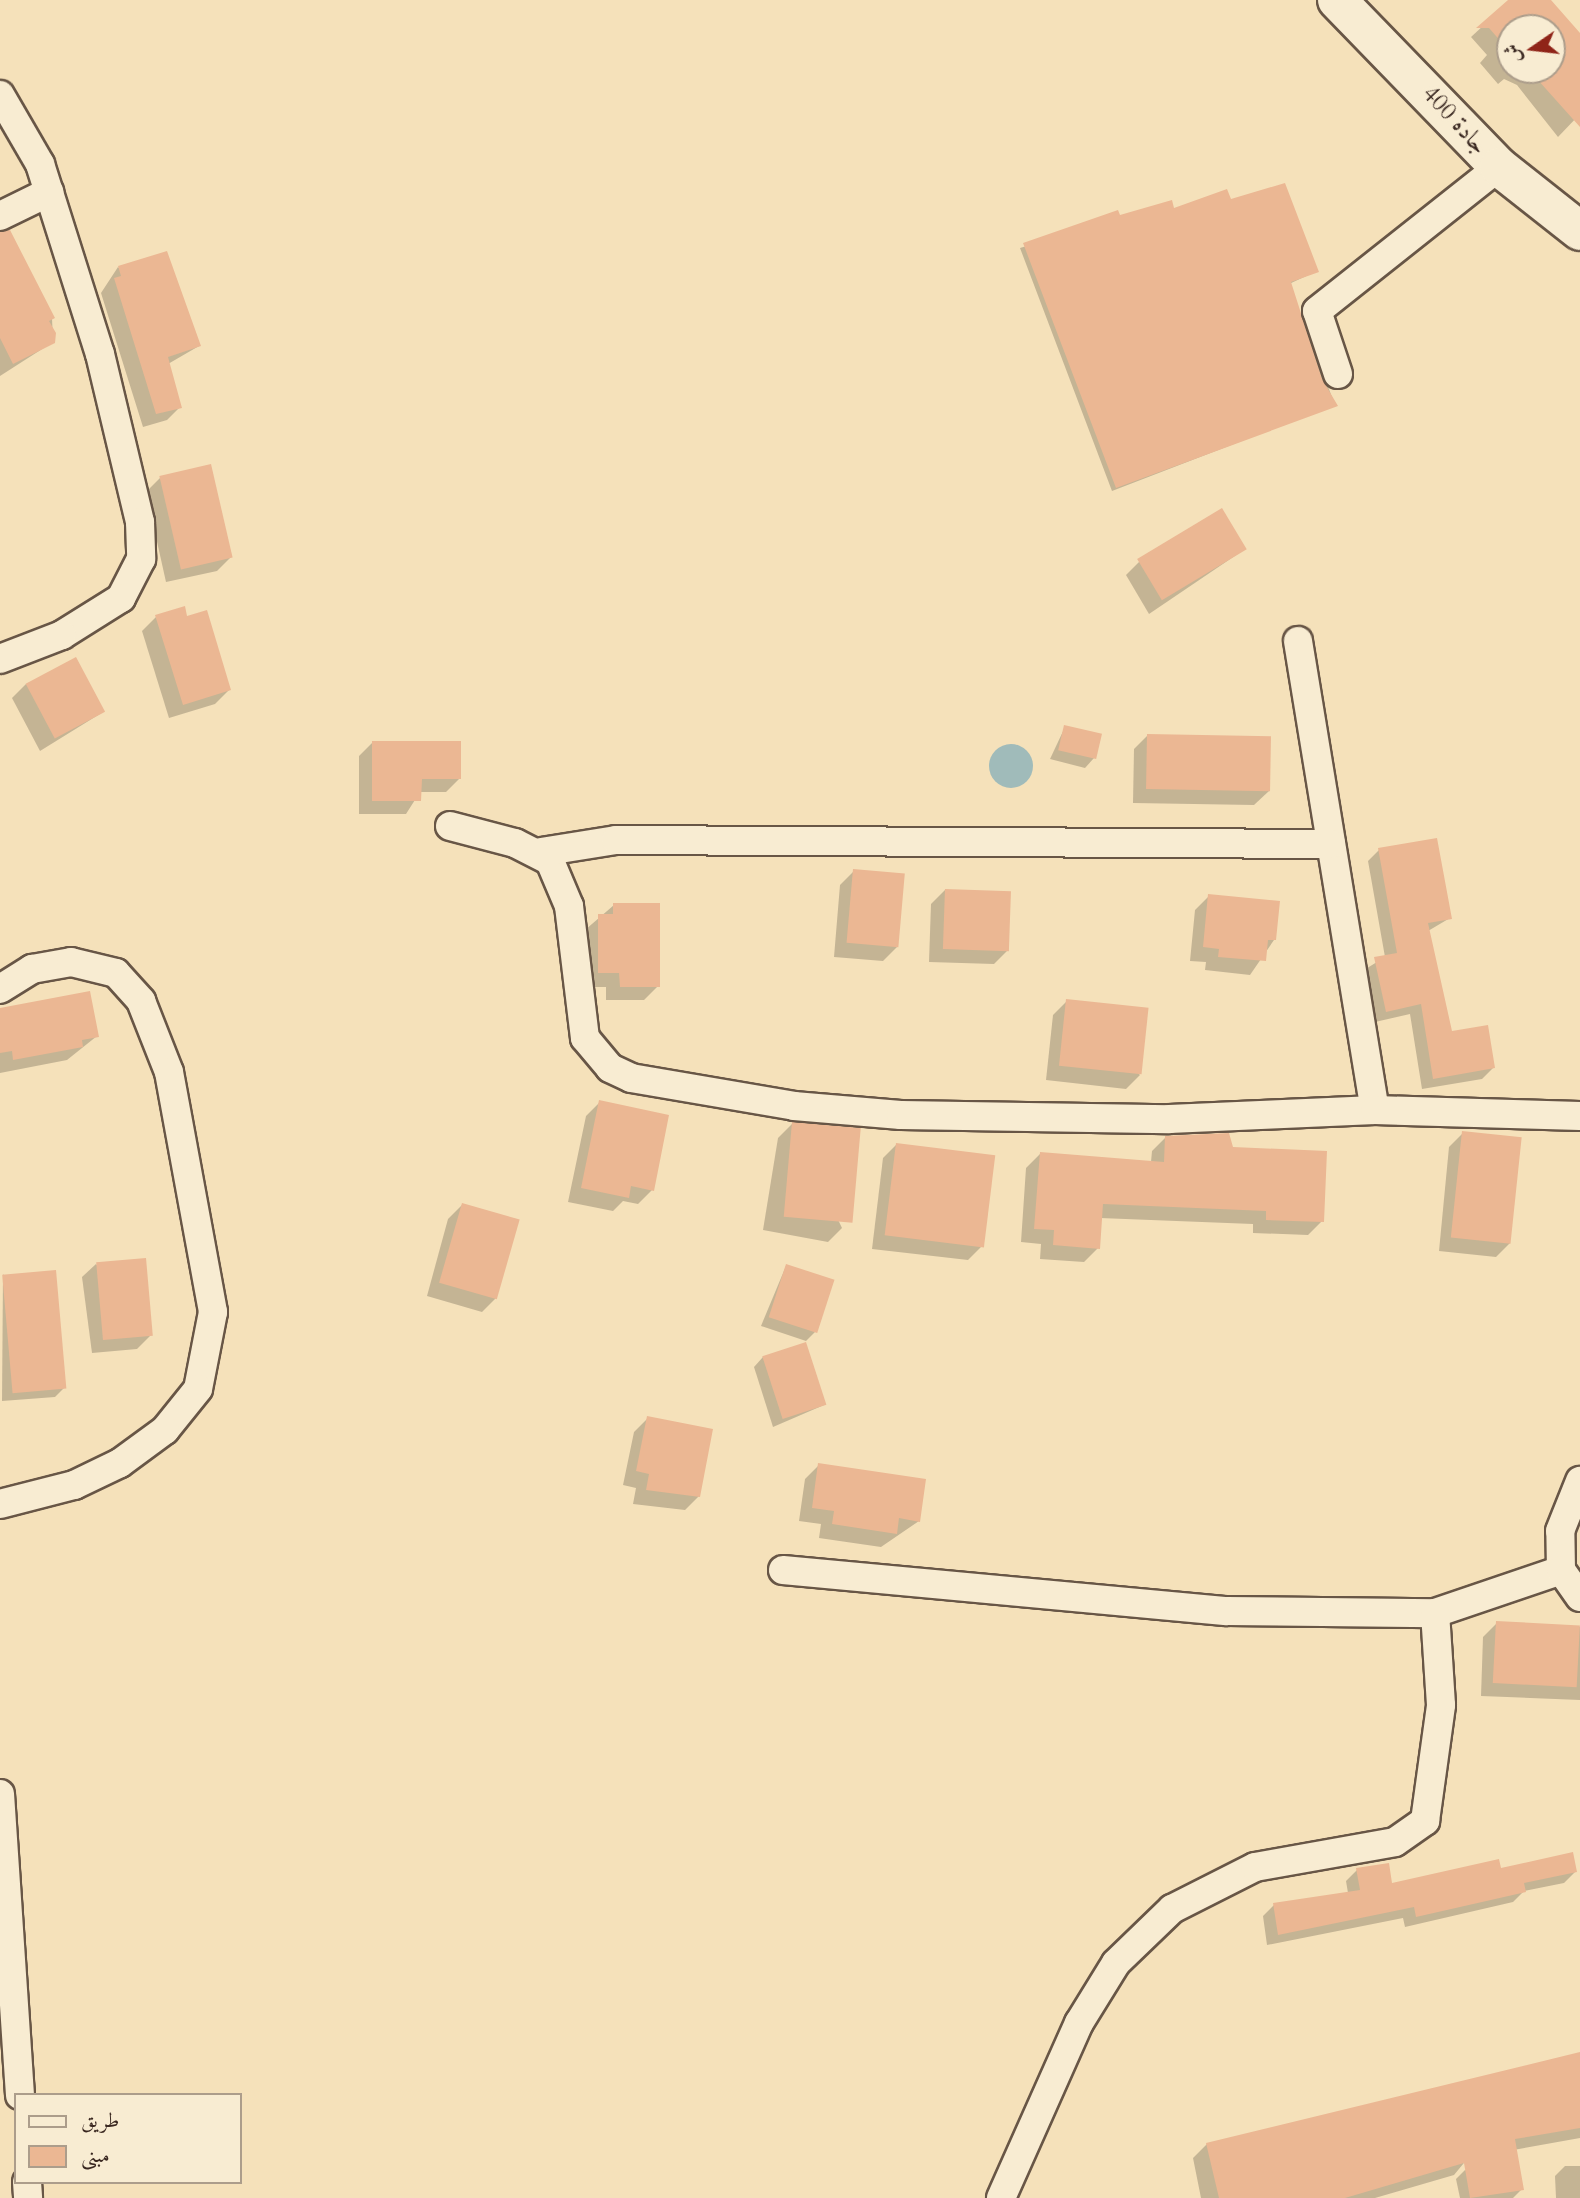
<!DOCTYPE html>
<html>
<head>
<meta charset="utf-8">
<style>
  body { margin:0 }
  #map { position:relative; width:1580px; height:2198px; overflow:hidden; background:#f5e1ba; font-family:Cardo,Amiri,serif }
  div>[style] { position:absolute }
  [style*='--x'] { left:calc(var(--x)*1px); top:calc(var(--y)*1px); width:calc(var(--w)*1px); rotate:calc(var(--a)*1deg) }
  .water>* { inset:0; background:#a0bbba }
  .round { border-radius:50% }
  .shadow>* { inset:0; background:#0003 }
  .building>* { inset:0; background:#ebb793; transform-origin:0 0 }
  .roads { filter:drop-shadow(2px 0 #685646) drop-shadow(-2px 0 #685646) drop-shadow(0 2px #685646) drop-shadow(0 -2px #685646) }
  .street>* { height:28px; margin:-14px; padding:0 14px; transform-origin:14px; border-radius:14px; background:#f8ecd2 }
  .secondary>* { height:38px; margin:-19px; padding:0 19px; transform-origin:19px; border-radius:19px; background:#f8ecd2 }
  span { translate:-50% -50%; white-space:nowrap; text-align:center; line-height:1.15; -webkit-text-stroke:6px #f8ecd2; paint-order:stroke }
  .street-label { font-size:24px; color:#392720 }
  .legend { position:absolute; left:14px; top:2093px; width:228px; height:91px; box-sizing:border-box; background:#f8ecd2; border:2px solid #ac9d8b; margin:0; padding:9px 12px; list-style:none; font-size:21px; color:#392720 }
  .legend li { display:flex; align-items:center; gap:14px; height:35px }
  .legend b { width:35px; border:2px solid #ac9d8b }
  .north { position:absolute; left:1496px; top:14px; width:70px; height:70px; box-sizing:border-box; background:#f8ecd2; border:2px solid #ac9d8b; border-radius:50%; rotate:256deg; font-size:19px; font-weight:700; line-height:28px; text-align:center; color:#392720 }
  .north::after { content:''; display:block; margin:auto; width:24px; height:32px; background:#8f2418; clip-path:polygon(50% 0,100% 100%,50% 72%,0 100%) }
</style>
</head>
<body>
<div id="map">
  <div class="water">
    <div class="round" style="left:989px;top:744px;width:44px;height:44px"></div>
  </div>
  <div class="shadow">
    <div style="clip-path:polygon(evenodd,1511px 0,1549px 0,1580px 36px,1580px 114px,1558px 137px,1517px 85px,1504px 79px,1498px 84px,1480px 63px,1487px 55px,1471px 37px,1511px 0,1510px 28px,1552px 28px,1552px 70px,1510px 70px,1510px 28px)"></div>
    <div style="clip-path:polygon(1230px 202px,1317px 271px,1289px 284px,1335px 405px,1112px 491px,1020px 248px,1119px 218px)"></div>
    <div style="clip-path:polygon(0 238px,52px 318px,53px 342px,0 376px)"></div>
    <div style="clip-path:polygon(118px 267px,199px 346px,168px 364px,180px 407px,167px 420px,143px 427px,101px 293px)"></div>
    <div style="clip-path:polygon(160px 478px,231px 557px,217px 571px,166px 582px,146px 492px)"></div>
    <div style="clip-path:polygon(1245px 549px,1149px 614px,1126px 575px,1140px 561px)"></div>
    <div style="clip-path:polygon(156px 617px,186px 618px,229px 690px,215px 704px,169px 718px,142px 631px)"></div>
    <div style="clip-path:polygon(26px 684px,103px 712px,40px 751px,12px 698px)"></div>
    <div style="clip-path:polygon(1065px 727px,1094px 758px,1085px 768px,1050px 759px)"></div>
    <div style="clip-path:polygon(1148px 735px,1269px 791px,1254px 805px,1133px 803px,1134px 749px)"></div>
    <div style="clip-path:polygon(373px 742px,460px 778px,446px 792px,420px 792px,406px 814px,359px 814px,359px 756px)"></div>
    <div style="clip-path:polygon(1379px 850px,1450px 918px,1428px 931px,1450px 1033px,1493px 1068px,1482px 1079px,1422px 1089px,1410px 1014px,1375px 1022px,1364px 970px,1385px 957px,1368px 861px)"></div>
    <div style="clip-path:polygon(854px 871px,897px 947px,883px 961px,834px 957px,840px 885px)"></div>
    <div style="clip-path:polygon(945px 890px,1008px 950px,994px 964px,929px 962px,931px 904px)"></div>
    <div style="clip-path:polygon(1209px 896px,1274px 940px,1250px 975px,1205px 970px,1206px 962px,1190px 961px,1195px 910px)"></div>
    <div style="clip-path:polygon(614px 905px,658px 986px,644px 1000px,606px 1000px,606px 987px,585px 987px,585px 930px)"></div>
    <div style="clip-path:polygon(1067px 1001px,1140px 1075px,1126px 1089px,1046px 1080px,1053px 1015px)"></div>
    <div style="clip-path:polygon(0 1010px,97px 1036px,67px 1060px,0 1073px)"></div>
    <div style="clip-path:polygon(600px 1102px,652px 1190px,638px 1204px,623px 1201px,613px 1211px,568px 1202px,586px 1116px)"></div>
    <div style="clip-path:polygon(792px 1124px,842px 1228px,828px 1242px,763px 1230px,778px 1138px)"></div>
    <div style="clip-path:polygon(1463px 1133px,1510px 1243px,1496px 1257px,1439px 1251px,1449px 1147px)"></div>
    <div style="clip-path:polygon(1166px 1137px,1322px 1221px,1308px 1235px,1253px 1233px,1253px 1224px,1100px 1218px,1098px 1248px,1084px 1262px,1040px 1259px,1041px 1244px,1021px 1242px,1026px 1168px,1040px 1154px,1151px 1162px,1152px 1151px)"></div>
    <div style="clip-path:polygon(897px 1144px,982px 1246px,968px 1260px,872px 1249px,883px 1158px)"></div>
    <div style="clip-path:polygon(462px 1205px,496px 1298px,482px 1312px,427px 1296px,448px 1219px)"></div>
    <div style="clip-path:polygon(96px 1264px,151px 1335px,137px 1349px,92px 1353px,82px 1277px)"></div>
    <div style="clip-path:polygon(786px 1266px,815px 1332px,806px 1341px,761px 1326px)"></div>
    <div style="clip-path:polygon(3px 1274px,64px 1388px,55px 1397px,2px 1401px)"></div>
    <div style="clip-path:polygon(763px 1357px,824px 1405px,773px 1427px,754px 1367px)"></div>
    <div style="clip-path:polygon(648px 1418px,699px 1496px,685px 1510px,633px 1504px,636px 1488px,623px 1485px,634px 1432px)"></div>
    <div style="clip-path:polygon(819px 1465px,919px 1521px,881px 1547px,819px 1538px,821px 1524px,799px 1521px,805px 1479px)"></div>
    <div style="clip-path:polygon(1497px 1623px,1580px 1627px,1580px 1700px,1481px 1696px,1483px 1637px)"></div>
    <div style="clip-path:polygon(1357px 1870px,1391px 1885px,1500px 1870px,1575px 1872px,1564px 1883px,1524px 1891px,1513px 1902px,1405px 1927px,1403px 1918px,1267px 1945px,1263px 1916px,1274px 1905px,1348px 1893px,1346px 1881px)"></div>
    <div style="clip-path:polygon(1580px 2054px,1580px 2138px,1468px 2158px,1454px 2175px,1375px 2198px,1201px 2198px,1193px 2158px,1207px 2144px)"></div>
    <div style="clip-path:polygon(1565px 2166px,1580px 2166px,1580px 2198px,1556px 2198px,1555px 2176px)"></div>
    <div style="clip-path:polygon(1465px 2170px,1522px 2189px,1513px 2198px,1460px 2198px,1456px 2179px)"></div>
  </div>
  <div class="building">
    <div style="clip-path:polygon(1508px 0,1551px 0,1580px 33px,1580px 127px,1529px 70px,1552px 70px,1552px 28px,1510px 28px,1510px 52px,1489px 28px,1476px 28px)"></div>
    <div style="clip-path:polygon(1285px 183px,1319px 272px,1291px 282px,1322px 379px,1338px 406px,1116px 488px,1023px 243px,1118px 210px,1120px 215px,1172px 200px,1174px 208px,1227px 189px,1231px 199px)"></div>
    <div style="clip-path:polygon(10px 230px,55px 318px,49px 321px,56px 333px,55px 343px,13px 364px,0 338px,0 232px)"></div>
    <div style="clip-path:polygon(167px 251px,201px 346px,168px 357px,182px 408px,156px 414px,114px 278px,121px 276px,118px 266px)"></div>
    <div style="left:211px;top:464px;width:96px;height:53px;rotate:77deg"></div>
    <div style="left:1222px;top:508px;width:48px;height:99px;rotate:59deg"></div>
    <div style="clip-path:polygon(185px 606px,187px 616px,207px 610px,231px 690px,183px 705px,155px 615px)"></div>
    <div style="left:76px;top:657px;width:62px;height:57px;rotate:62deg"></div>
    <div style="left:1064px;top:725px;width:39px;height:26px;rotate:13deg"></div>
    <div style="left:1147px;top:734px;width:124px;height:55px;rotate:1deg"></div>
    <div style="clip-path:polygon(372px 741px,461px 741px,461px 779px,422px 779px,421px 801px,372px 801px)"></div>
    <div style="clip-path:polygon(1437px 838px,1452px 919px,1428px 923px,1452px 1031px,1488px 1025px,1495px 1068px,1433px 1079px,1421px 1004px,1386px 1012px,1374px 957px,1397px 953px,1378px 848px)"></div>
    <div style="left:853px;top:869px;width:52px;height:74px;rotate:5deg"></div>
    <div style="left:945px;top:889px;width:66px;height:60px;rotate:2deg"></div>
    <div style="clip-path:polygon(1208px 894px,1280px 901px,1276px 940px,1268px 940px,1266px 961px,1218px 957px,1219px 949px,1203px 947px)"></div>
    <div style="clip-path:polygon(613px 903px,660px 903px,660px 987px,620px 987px,619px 973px,598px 973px,598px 914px,613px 914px)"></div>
    <div style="clip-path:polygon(90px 991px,99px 1037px,82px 1040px,83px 1047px,13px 1060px,12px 1051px,0 1053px,0 1008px)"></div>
    <div style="left:1066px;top:999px;width:83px;height:67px;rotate:6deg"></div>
    <div style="clip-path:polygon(599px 1100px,669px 1115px,654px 1191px,631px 1186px,629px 1198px,581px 1188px)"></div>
    <div style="left:792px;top:1122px;width:69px;height:95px;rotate:5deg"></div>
    <div style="left:1462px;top:1131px;width:60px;height:107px;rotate:6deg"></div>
    <div style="clip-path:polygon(1229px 1133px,1233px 1147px,1327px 1151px,1324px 1222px,1266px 1220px,1266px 1211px,1103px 1204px,1100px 1249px,1053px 1245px,1054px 1230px,1034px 1229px,1040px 1152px,1164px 1162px,1165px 1136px)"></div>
    <div style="left:896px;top:1143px;width:100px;height:93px;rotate:7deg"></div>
    <div style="left:462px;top:1203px;width:60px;height:83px;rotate:16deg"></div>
    <div style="left:146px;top:1258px;width:78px;height:50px;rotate:85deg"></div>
    <div style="left:786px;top:1264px;width:51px;height:56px;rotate:18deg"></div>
    <div style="left:56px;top:1270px;width:119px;height:54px;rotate:85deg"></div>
    <div style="left:806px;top:1342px;width:66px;height:46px;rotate:72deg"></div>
    <div style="clip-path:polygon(647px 1416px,713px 1429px,700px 1497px,646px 1490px,649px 1474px,636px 1471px)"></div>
    <div style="clip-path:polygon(818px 1463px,926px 1479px,920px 1522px,899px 1518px,897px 1534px,832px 1524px,834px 1511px,812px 1508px)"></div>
    <div style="left:1496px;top:1621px;width:84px;height:62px;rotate:3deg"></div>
    <div style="clip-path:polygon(1573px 1852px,1577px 1872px,1524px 1883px,1526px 1892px,1416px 1917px,1414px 1907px,1278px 1935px,1273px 1903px,1360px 1890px,1356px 1868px,1389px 1863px,1392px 1883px,1499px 1859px,1501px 1868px)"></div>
    <div style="clip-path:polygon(1580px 2052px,1580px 2128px,1515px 2139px,1524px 2190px,1470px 2198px,1464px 2163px,1345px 2198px,1219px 2198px,1206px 2143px)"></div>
  </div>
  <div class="roads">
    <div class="street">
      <div style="--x:0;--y:95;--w:80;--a:59.9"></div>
      <div style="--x:40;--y:164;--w:199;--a:72.5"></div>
      <div style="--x:100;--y:354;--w:173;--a:76.6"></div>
      <div style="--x:140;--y:522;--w:37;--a:88"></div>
      <div style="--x:141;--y:559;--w:44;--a:117.1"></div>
      <div style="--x:121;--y:598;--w:70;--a:147.9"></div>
      <div style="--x:62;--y:635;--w:66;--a:158.8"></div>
      <div style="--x:0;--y:216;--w:55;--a:-26.1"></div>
      <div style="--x:1338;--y:374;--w:66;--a:-108.4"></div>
      <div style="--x:1317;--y:311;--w:232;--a:-38.4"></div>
      <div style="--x:1298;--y:641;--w:475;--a:80.7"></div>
      <div style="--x:450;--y:826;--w:67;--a:14.7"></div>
      <div style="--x:515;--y:843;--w:39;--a:27"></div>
      <div style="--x:550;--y:861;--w:49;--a:67.1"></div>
      <div style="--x:569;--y:906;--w:133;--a:83.1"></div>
      <div style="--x:585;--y:1038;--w:39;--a:50"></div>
      <div style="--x:610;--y:1068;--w:23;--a:25"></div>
      <div style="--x:631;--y:1078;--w:165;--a:9.7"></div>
      <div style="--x:794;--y:1106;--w:107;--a:4.8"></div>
      <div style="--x:901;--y:1115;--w:268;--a:0.9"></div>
      <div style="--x:1169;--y:1119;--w:206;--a:-2.5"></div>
      <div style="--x:1375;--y:1110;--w:205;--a:1.7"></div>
      <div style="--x:541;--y:852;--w:76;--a:-9.1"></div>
      <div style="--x:616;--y:840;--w:715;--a:0.32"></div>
      <div style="--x:0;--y:989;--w:38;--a:-32"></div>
      <div style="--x:32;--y:969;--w:40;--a:-10"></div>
      <div style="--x:71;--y:962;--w:46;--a:13.7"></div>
      <div style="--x:116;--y:973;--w:38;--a:48"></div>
      <div style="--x:141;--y:1001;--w:76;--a:68.5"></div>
      <div style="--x:169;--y:1072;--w:244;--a:79.6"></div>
      <div style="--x:213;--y:1312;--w:78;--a:101"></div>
      <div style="--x:198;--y:1389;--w:53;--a:128.8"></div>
      <div style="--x:165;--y:1430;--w:56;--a:143.7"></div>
      <div style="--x:120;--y:1463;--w:51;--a:154.4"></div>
      <div style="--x:74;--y:1485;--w:76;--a:165.6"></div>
      <div style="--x:783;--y:1570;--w:446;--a:5.3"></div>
      <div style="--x:1227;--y:1611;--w:208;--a:0.6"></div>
      <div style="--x:1435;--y:1613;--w:133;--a:-18.8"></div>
      <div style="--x:1561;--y:1570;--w:39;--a:-91"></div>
      <div style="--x:1560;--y:1531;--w:54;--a:-68.2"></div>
      <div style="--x:1561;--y:1570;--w:33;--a:55"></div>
      <div style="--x:0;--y:1794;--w:302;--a:86.2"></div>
      <div style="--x:27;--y:2182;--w:16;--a:86"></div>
      <div style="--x:1001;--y:2198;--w:192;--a:-66"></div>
      <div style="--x:1079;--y:2023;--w:70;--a:-58.3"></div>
      <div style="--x:1116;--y:1963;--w:78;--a:-44"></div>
      <div style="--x:1172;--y:1909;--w:93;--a:-26.8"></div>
      <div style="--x:1255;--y:1867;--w:142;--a:-10.1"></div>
      <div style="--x:1395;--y:1842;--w:37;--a:-35"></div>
      <div style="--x:1425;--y:1821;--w:117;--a:-82.1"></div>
      <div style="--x:1441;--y:1705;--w:92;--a:-93.7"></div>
    </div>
    <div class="secondary">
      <div style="--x:1337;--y:0;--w:233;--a:45.9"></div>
      <div style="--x:1499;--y:167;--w:103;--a:38.3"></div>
    </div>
  </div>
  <div class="street-label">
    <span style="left:1455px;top:120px;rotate:47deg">جادة 400</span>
  </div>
  <ul class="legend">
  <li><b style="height:9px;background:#f8ecd2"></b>طريق</li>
  <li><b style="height:19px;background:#ebb793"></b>مبنى</li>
  </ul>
  <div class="north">ش</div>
</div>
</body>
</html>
